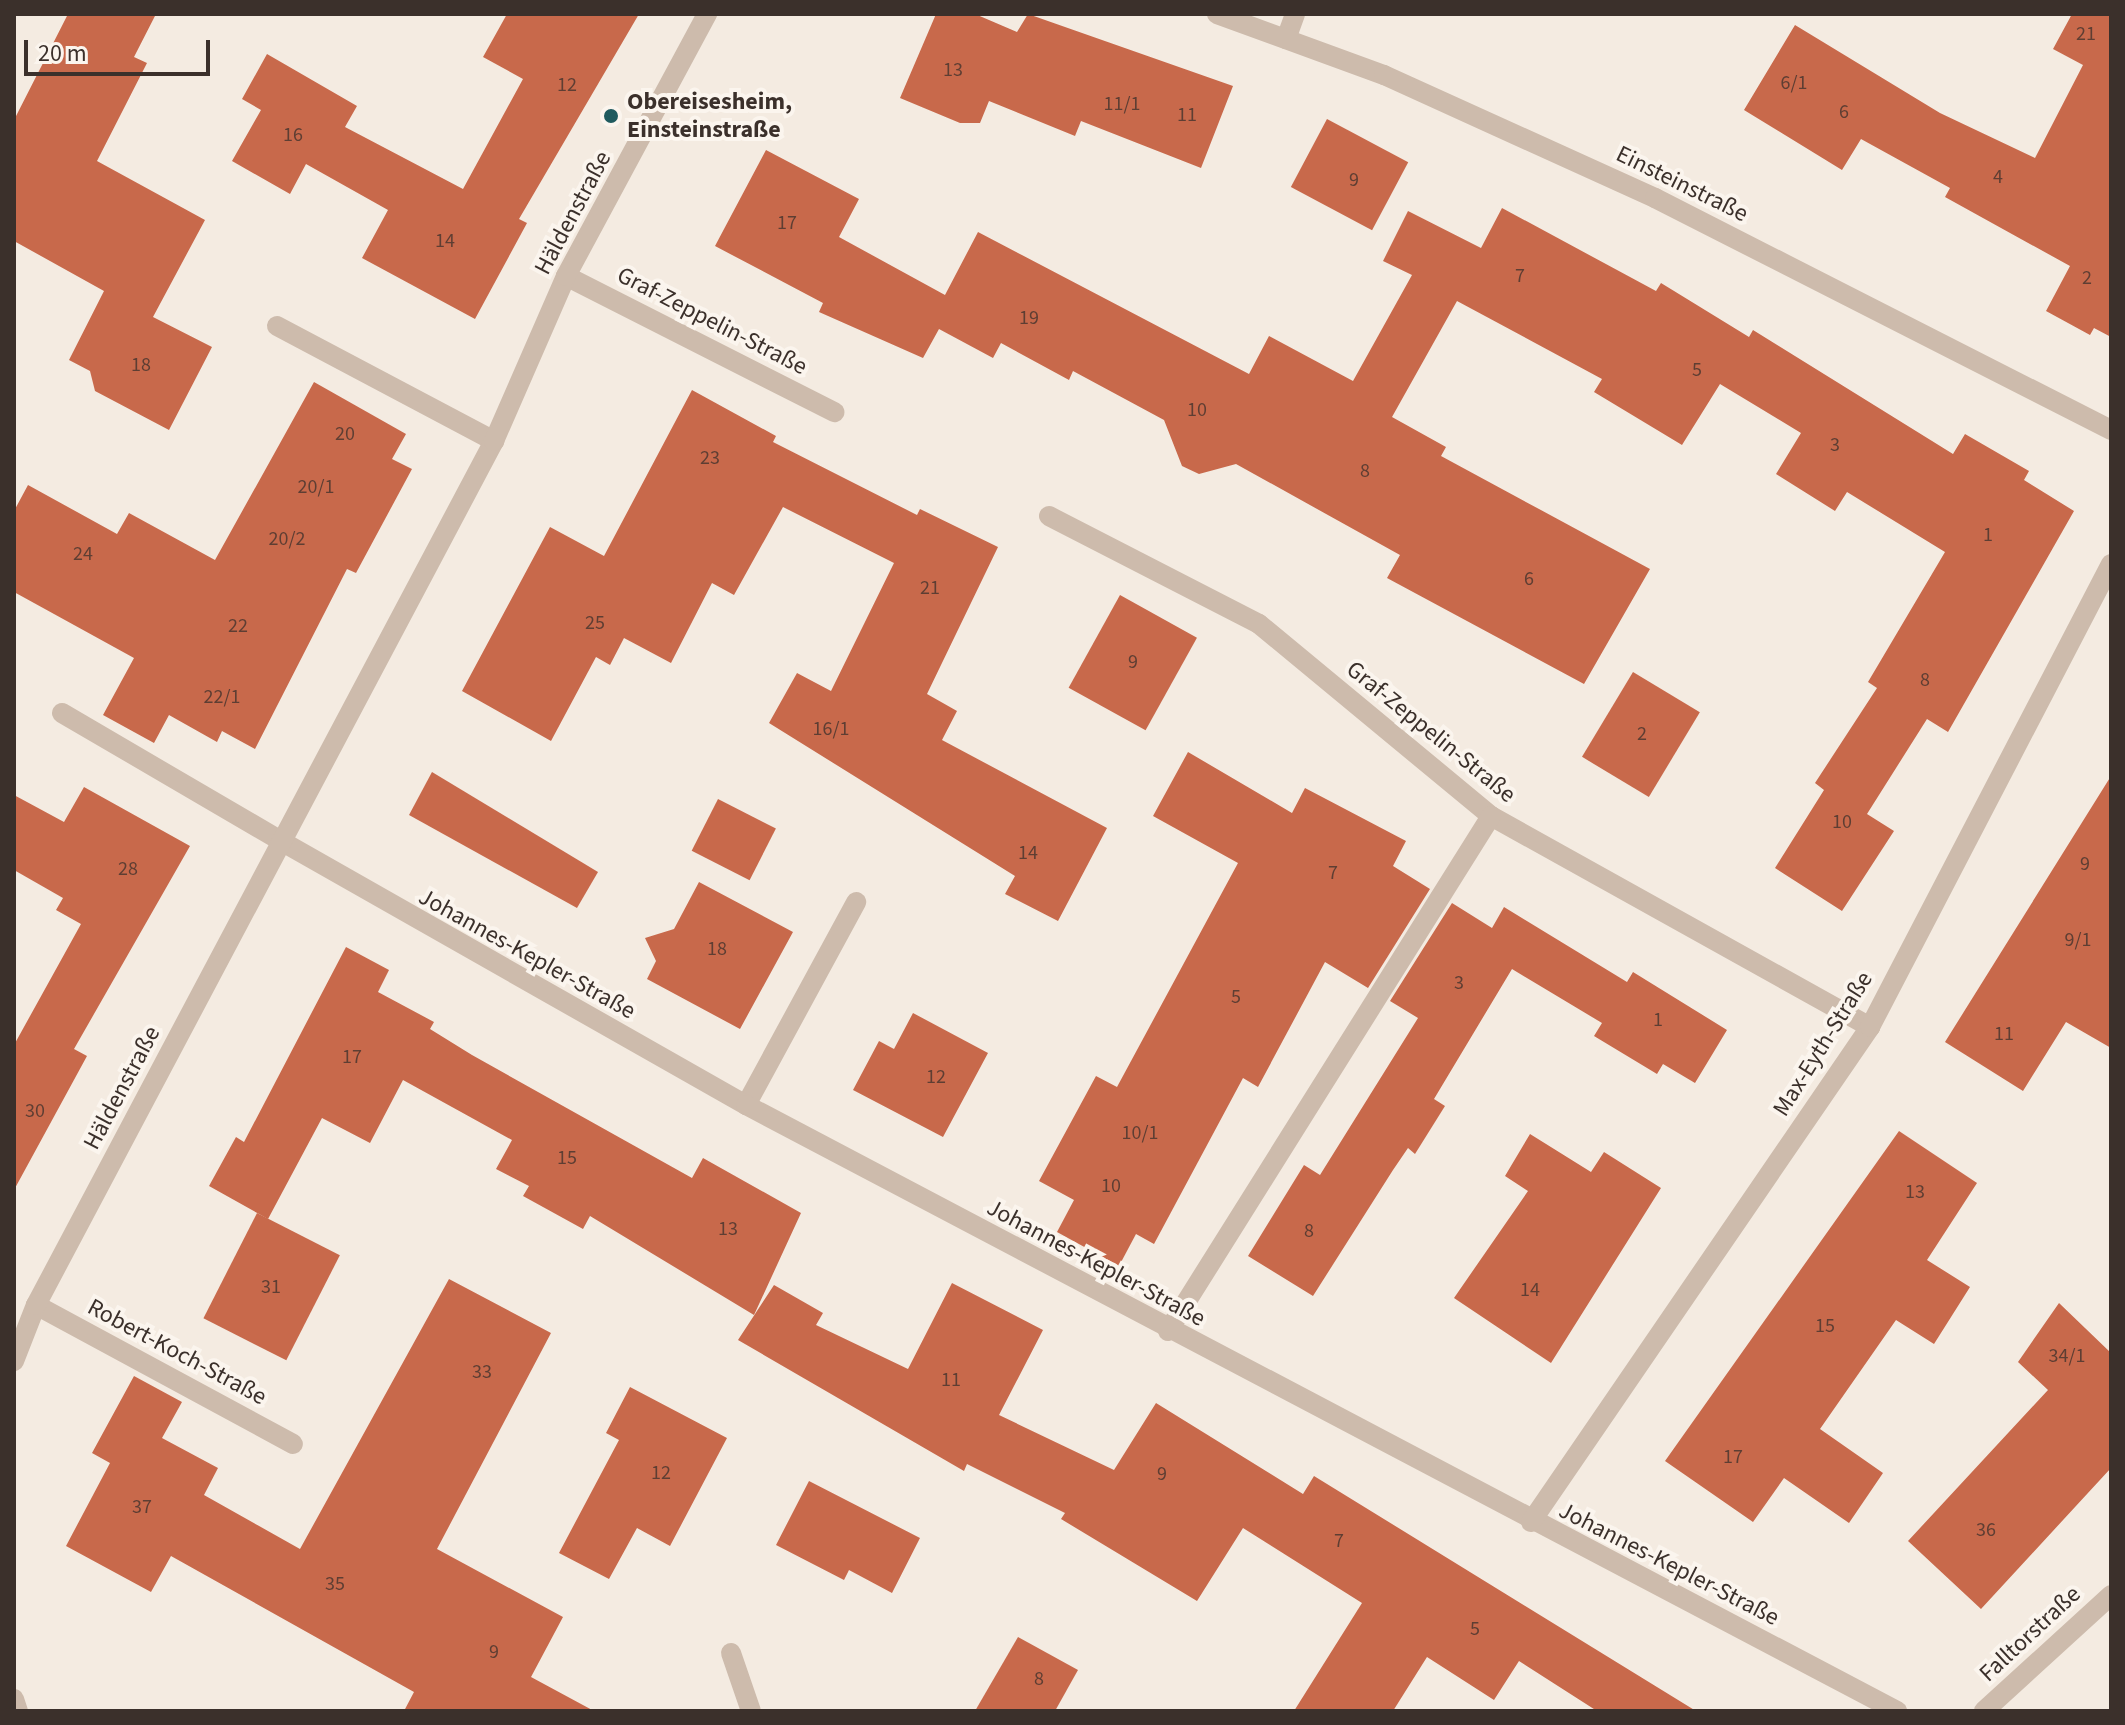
<!DOCTYPE html>
<html>
<head>
<meta charset="utf-8">
<style>
  body { margin:0 }
  #map { position:relative; width:2125px; height:1725px; overflow:hidden; background:#f4ebe1; font-family:"Source Sans 3",sans-serif }
  div>[style] { position:absolute }
  [style*='--x'] { left:calc(var(--x)*1px); top:calc(var(--y)*1px); width:calc(var(--w)*1px); rotate:calc(var(--a)*1deg) }
  .building>* { inset:0; background:#c8694b; transform-origin:0 0 }
  .service>* { height:20px; margin:-10px; padding:0 10px; transform-origin:10px; border-radius:10px; background:#cdbbac }
  .minor>* { height:20px; margin:-10px; padding:0 10px; transform-origin:10px; border-radius:10px; background:#cdbbac }
  .dots>* { width:22px; height:22px; translate:-50% -50%; box-sizing:border-box; border:4px solid #fbf5ee; border-radius:50% }
  span { translate:-50% -50%; white-space:nowrap; text-align:center; line-height:1.15; -webkit-text-stroke:8px #fbf5ee; paint-order:stroke }
  .number-label { font-size:20px; color:#5e3e33 }
  .number-label span { -webkit-text-stroke-width:0 }
  .poi-label { font-size:24px; color:#3b302b; font-weight:700 }
  .left { translate:0 -50%; text-align:left }
  .street-label { font-size:24px; color:#3b302b }
  .frame { position:absolute; inset:0; border:16px solid #3b302b; pointer-events:none }
  .scale { position:absolute; left:24px; top:40px; width:186px; height:36px; box-sizing:border-box; border:4px solid #3b302b; border-top:0; padding-left:10px; font-size:24px; line-height:28px; white-space:nowrap; color:#3b302b; -webkit-text-stroke:6px #fbf5ee; paint-order:stroke }
</style>
</head>
<body>
<div id="map">
  <div class="building">
    <div style="clip-path:polygon(68px 14px,156px 14px,134px 57px,147px 63px,97px 161px,205px 220px,153px 317px,212px 347px,169px 430px,95px 391px,90px 371px,69px 360px,104px 291px,14px 241px,14px 120px)"></div>
    <div style="clip-path:polygon(507px 14px,639px 14px,519px 219px,527px 223px,475px 319px,362px 258px,388px 210px,306px 164px,290px 194px,232px 161px,261px 110px,242px 99px,267px 54px,357px 106px,345px 127px,463px 189px,523px 79px,483px 57px)"></div>
    <div style="clip-path:polygon(936px 14px,975px 14px,1017px 32px,1028px 14px,1233px 86px,1201px 168px,1081px 121px,1075px 136px,989px 101px,980px 123px,960px 123px,900px 98px)"></div>
    <div style="clip-path:polygon(2072px 14px,2111px 14px,2111px 337px,2094px 328px,2090px 335px,2046px 311px,2070px 266px,1945px 197px,1950px 188px,1861px 139px,1842px 170px,1744px 110px,1795px 25px,1940px 113px,2035px 158px,2083px 65px,2053px 49px)"></div>
    <div style="left:1327px;top:119px;width:92px;height:77px;rotate:28deg"></div>
    <div style="clip-path:polygon(766px 150px,859px 199px,839px 237px,945px 295px,978px 232px,1249px 374px,1269px 336px,1353px 381px,1412px 275px,1383px 261px,1408px 211px,1481px 248px,1502px 208px,1656px 291px,1661px 283px,1749px 337px,1753px 330px,1953px 454px,1965px 434px,2029px 471px,2024px 480px,2074px 511px,1948px 732px,1927px 719px,1867px 814px,1894px 831px,1842px 911px,1775px 868px,1824px 790px,1815px 783px,1877px 688px,1868px 682px,1945px 552px,1847px 492px,1835px 511px,1776px 474px,1801px 433px,1720px 384px,1682px 445px,1594px 392px,1602px 379px,1457px 301px,1392px 417px,1446px 447px,1441px 456px,1650px 569px,1584px 684px,1387px 578px,1400px 555px,1236px 464px,1199px 474px,1182px 466px,1164px 420px,1073px 371px,1069px 380px,1001px 343px,993px 358px,939px 329px,923px 358px,819px 312px,823px 303px,715px 246px)"></div>
    <div style="clip-path:polygon(314px 382px,406px 434px,392px 459px,412px 469px,356px 573px,347px 569px,255px 749px,222px 731px,217px 742px,169px 715px,154px 743px,103px 715px,134px 658px,14px 592px,14px 511px,28px 485px,117px 534px,129px 513px,215px 560px)"></div>
    <div style="clip-path:polygon(692px 390px,776px 436px,773px 442px,917px 515px,920px 509px,998px 547px,927px 694px,957px 711px,942px 740px,1107px 828px,1058px 921px,1005px 894px,1015px 876px,769px 723px,797px 673px,831px 691px,894px 563px,783px 507px,734px 595px,712px 583px,671px 663px,624px 638px,610px 665px,596px 657px,551px 741px,462px 691px,550px 527px,604px 556px)"></div>
    <div style="left:1120px;top:595px;width:88px;height:106px;rotate:29deg"></div>
    <div style="left:1633px;top:672px;width:78px;height:99px;rotate:31deg"></div>
    <div style="clip-path:polygon(1188px 752px,1292px 813px,1305px 788px,1406px 841px,1393px 866px,1430px 889px,1368px 988px,1325px 962px,1258px 1087px,1243px 1078px,1154px 1244px,1136px 1234px,1119px 1266px,1057px 1232px,1074px 1200px,1039px 1181px,1096px 1076px,1117px 1087px,1238px 863px,1153px 816px)"></div>
    <div style="clip-path:polygon(432px 772px,598px 872px,577px 908px,409px 815px)"></div>
    <div style="clip-path:polygon(2111px 776px,2111px 1048px,2066px 1022px,2023px 1091px,1945px 1042px)"></div>
    <div style="clip-path:polygon(84px 787px,190px 846px,74px 1049px,87px 1056px,14px 1190px,14px 1045px,81px 924px,56px 910px,63px 898px,14px 870px,14px 795px,64px 822px)"></div>
    <div style="left:718px;top:799px;width:65px;height:58px;rotate:27deg"></div>
    <div style="clip-path:polygon(699px 882px,793px 932px,740px 1029px,647px 979px,656px 961px,645px 938px,674px 929px)"></div>
    <div style="clip-path:polygon(1452px 903px,1492px 928px,1504px 907px,1627px 982px,1633px 972px,1727px 1030px,1695px 1083px,1663px 1064px,1657px 1074px,1594px 1036px,1602px 1023px,1512px 969px,1434px 1099px,1445px 1106px,1415px 1154px,1408px 1148px,1393px 1170px,1313px 1296px,1248px 1256px,1304px 1165px,1320px 1175px,1418px 1018px,1390px 1001px)"></div>
    <div style="clip-path:polygon(346px 947px,389px 970px,378px 992px,434px 1022px,430px 1029px,472px 1055px,692px 1178px,703px 1158px,801px 1213px,754px 1315px,590px 1216px,583px 1229px,523px 1196px,529px 1186px,496px 1169px,512px 1140px,403px 1080px,370px 1143px,322px 1118px,268px 1219px,209px 1186px,236px 1137px,244px 1142px)"></div>
    <div style="clip-path:polygon(913px 1013px,988px 1053px,943px 1137px,853px 1090px,879px 1041px,894px 1049px)"></div>
    <div style="clip-path:polygon(1899px 1131px,1977px 1183px,1927px 1260px,1970px 1287px,1934px 1344px,1896px 1320px,1820px 1429px,1883px 1473px,1849px 1523px,1784px 1478px,1753px 1522px,1665px 1461px)"></div>
    <div style="clip-path:polygon(1530px 1134px,1591px 1172px,1604px 1152px,1661px 1188px,1551px 1363px,1454px 1298px,1528px 1191px,1505px 1176px)"></div>
    <div style="left:257px;top:1213px;width:93px;height:118px;rotate:27deg"></div>
    <div style="clip-path:polygon(449px 1279px,551px 1333px,437px 1549px,563px 1617px,531px 1677px,594px 1711px,404px 1711px,414px 1692px,171px 1556px,151px 1592px,66px 1546px,110px 1463px,92px 1453px,134px 1376px,182px 1402px,162px 1438px,218px 1468px,204px 1495px,300px 1549px)"></div>
    <div style="clip-path:polygon(952px 1283px,1043px 1330px,999px 1415px,1114px 1470px,1156px 1403px,1303px 1494px,1314px 1476px,1696px 1711px,1597px 1711px,1519px 1661px,1494px 1700px,1427px 1657px,1393px 1711px,1294px 1711px,1362px 1603px,1243px 1528px,1197px 1601px,1061px 1519px,1065px 1513px,967px 1464px,964px 1471px,738px 1340px,774px 1285px,823px 1313px,816px 1325px,908px 1369px)"></div>
    <div style="clip-path:polygon(2059px 1303px,2111px 1353px,2111px 1468px,1981px 1609px,1908px 1541px,2048px 1390px,2018px 1362px)"></div>
    <div style="clip-path:polygon(630px 1387px,727px 1438px,670px 1546px,637px 1528px,609px 1579px,559px 1553px,619px 1440px,606px 1433px)"></div>
    <div style="clip-path:polygon(809px 1481px,920px 1538px,892px 1593px,849px 1570px,844px 1580px,776px 1545px)"></div>
    <div style="clip-path:polygon(1018px 1637px,1078px 1670px,1055px 1711px,975px 1711px)"></div>
  </div>
  <div class="service">
    <div style="--x:1286;--y:39;--w:27;--a:-70"></div>
    <div style="--x:566;--y:276;--w:301;--a:26.9"></div>
    <div style="--x:277;--y:326;--w:246;--a:27.9"></div>
    <div style="--x:1049;--y:516;--w:236;--a:27.2"></div>
    <div style="--x:1259;--y:624;--w:301;--a:39.6"></div>
    <div style="--x:1491;--y:816;--w:434;--a:29.1"></div>
    <div style="--x:62;--y:713;--w:254;--a:30.3"></div>
    <div style="--x:746;--y:1105;--w:231;--a:-61.5"></div>
    <div style="--x:36;--y:1305;--w:292;--a:28.4"></div>
    <div style="--x:1168;--y:1331;--w:608;--a:-57.9"></div>
  </div>
  <div class="minor">
    <div style="--x:1217;--y:14;--w:178;--a:20.1"></div>
    <div style="--x:1384;--y:75;--w:298;--a:24.4"></div>
    <div style="--x:1655;--y:198;--w:512;--a:26.97"></div>
    <div style="--x:281;--y:841;--w:535;--a:29.59"></div>
    <div style="--x:746;--y:1105;--w:1301;--a:27.77"></div>
    <div style="--x:14;--y:1361;--w:60;--a:-68.6"></div>
    <div style="--x:36;--y:1305;--w:978;--a:-62.07"></div>
    <div style="--x:494;--y:441;--w:180;--a:-66.4"></div>
    <div style="--x:566;--y:276;--w:298;--a:-61.7"></div>
    <div style="--x:1531;--y:1522;--w:600;--a:-55.59"></div>
    <div style="--x:1870;--y:1027;--w:522;--a:-62.5"></div>
    <div style="--x:731;--y:1653;--w:61;--a:71"></div>
    <div style="--x:14;--y:1699;--w:13;--a:72"></div>
    <div style="--x:1984;--y:1711;--w:172;--a:-42.4"></div>
  </div>
  <div class="dots">
    <div style="left:611px;top:116px;background:#1f5a5e"></div>
  </div>
  <div class="number-label">
    <span style="left:2086px;top:34px">21</span>
    <span style="left:953px;top:70px">13</span>
    <span style="left:1794px;top:83px">6/1</span>
    <span style="left:567px;top:85px">12</span>
    <span style="left:1122px;top:104px">11/1</span>
    <span style="left:1844px;top:112px">6</span>
    <span style="left:1187px;top:115px">11</span>
    <span style="left:293px;top:135px">16</span>
    <span style="left:1998px;top:177px">4</span>
    <span style="left:1354px;top:180px">9</span>
    <span style="left:787px;top:223px">17</span>
    <span style="left:445px;top:241px">14</span>
    <span style="left:1520px;top:276px">7</span>
    <span style="left:2087px;top:278px">2</span>
    <span style="left:1029px;top:318px">19</span>
    <span style="left:141px;top:365px">18</span>
    <span style="left:1697px;top:370px">5</span>
    <span style="left:1197px;top:410px">10</span>
    <span style="left:345px;top:434px">20</span>
    <span style="left:1835px;top:445px">3</span>
    <span style="left:710px;top:458px">23</span>
    <span style="left:1365px;top:471px">8</span>
    <span style="left:316px;top:487px">20/1</span>
    <span style="left:1988px;top:535px">1</span>
    <span style="left:287px;top:539px">20/2</span>
    <span style="left:83px;top:554px">24</span>
    <span style="left:1529px;top:579px">6</span>
    <span style="left:930px;top:588px">21</span>
    <span style="left:595px;top:623px">25</span>
    <span style="left:238px;top:626px">22</span>
    <span style="left:1133px;top:662px">9</span>
    <span style="left:1925px;top:680px">8</span>
    <span style="left:222px;top:697px">22/1</span>
    <span style="left:831px;top:729px">16/1</span>
    <span style="left:1642px;top:734px">2</span>
    <span style="left:1842px;top:822px">10</span>
    <span style="left:1028px;top:853px">14</span>
    <span style="left:2085px;top:864px">9</span>
    <span style="left:128px;top:869px">28</span>
    <span style="left:1333px;top:873px">7</span>
    <span style="left:2078px;top:940px">9/1</span>
    <span style="left:717px;top:949px">18</span>
    <span style="left:1459px;top:983px">3</span>
    <span style="left:1236px;top:997px">5</span>
    <span style="left:1658px;top:1020px">1</span>
    <span style="left:2004px;top:1034px">11</span>
    <span style="left:352px;top:1057px">17</span>
    <span style="left:936px;top:1077px">12</span>
    <span style="left:35px;top:1111px">30</span>
    <span style="left:1140px;top:1133px">10/1</span>
    <span style="left:567px;top:1158px">15</span>
    <span style="left:1111px;top:1186px">10</span>
    <span style="left:1915px;top:1192px">13</span>
    <span style="left:728px;top:1229px">13</span>
    <span style="left:1309px;top:1231px">8</span>
    <span style="left:271px;top:1287px">31</span>
    <span style="left:1530px;top:1290px">14</span>
    <span style="left:1825px;top:1326px">15</span>
    <span style="left:2067px;top:1356px">34/1</span>
    <span style="left:482px;top:1372px">33</span>
    <span style="left:951px;top:1380px">11</span>
    <span style="left:1733px;top:1457px">17</span>
    <span style="left:661px;top:1473px">12</span>
    <span style="left:1162px;top:1474px">9</span>
    <span style="left:142px;top:1507px">37</span>
    <span style="left:1986px;top:1530px">36</span>
    <span style="left:1339px;top:1541px">7</span>
    <span style="left:335px;top:1584px">35</span>
    <span style="left:1475px;top:1629px">5</span>
    <span style="left:494px;top:1652px">9</span>
    <span style="left:1039px;top:1679px">8</span>
  </div>
  <div class="poi-label">
    <span class="left" style="left:627px;top:116px">Obereisesheim,<br>Einsteinstraße</span>
  </div>
  <div class="street-label">
    <span style="left:1682px;top:184px;rotate:26deg">Einsteinstraße</span>
    <span style="left:573px;top:213px;rotate:-62deg">Häldenstraße</span>
    <span style="left:712px;top:321px;rotate:27deg">Graf-Zeppelin-Straße</span>
    <span style="left:1431px;top:732px;rotate:39deg">Graf-Zeppelin-Straße</span>
    <span style="left:527px;top:954px;rotate:29deg">Johannes-Kepler-Straße</span>
    <span style="left:1823px;top:1044px;rotate:-58deg">Max-Eyth-Straße</span>
    <span style="left:122px;top:1088px;rotate:-62deg">Häldenstraße</span>
    <span style="left:1096px;top:1263px;rotate:28deg">Johannes-Kepler-Straße</span>
    <span style="left:177px;top:1352px;rotate:28deg">Robert-Koch-Straße</span>
    <span style="left:1669px;top:1564px;rotate:27deg">Johannes-Kepler-Straße</span>
    <span style="left:2030px;top:1634px;rotate:-43deg">Falltorstraße</span>
  </div>
  <div class="frame"></div>
  <div class="scale">20 m</div>
</div>
</body>
</html>
